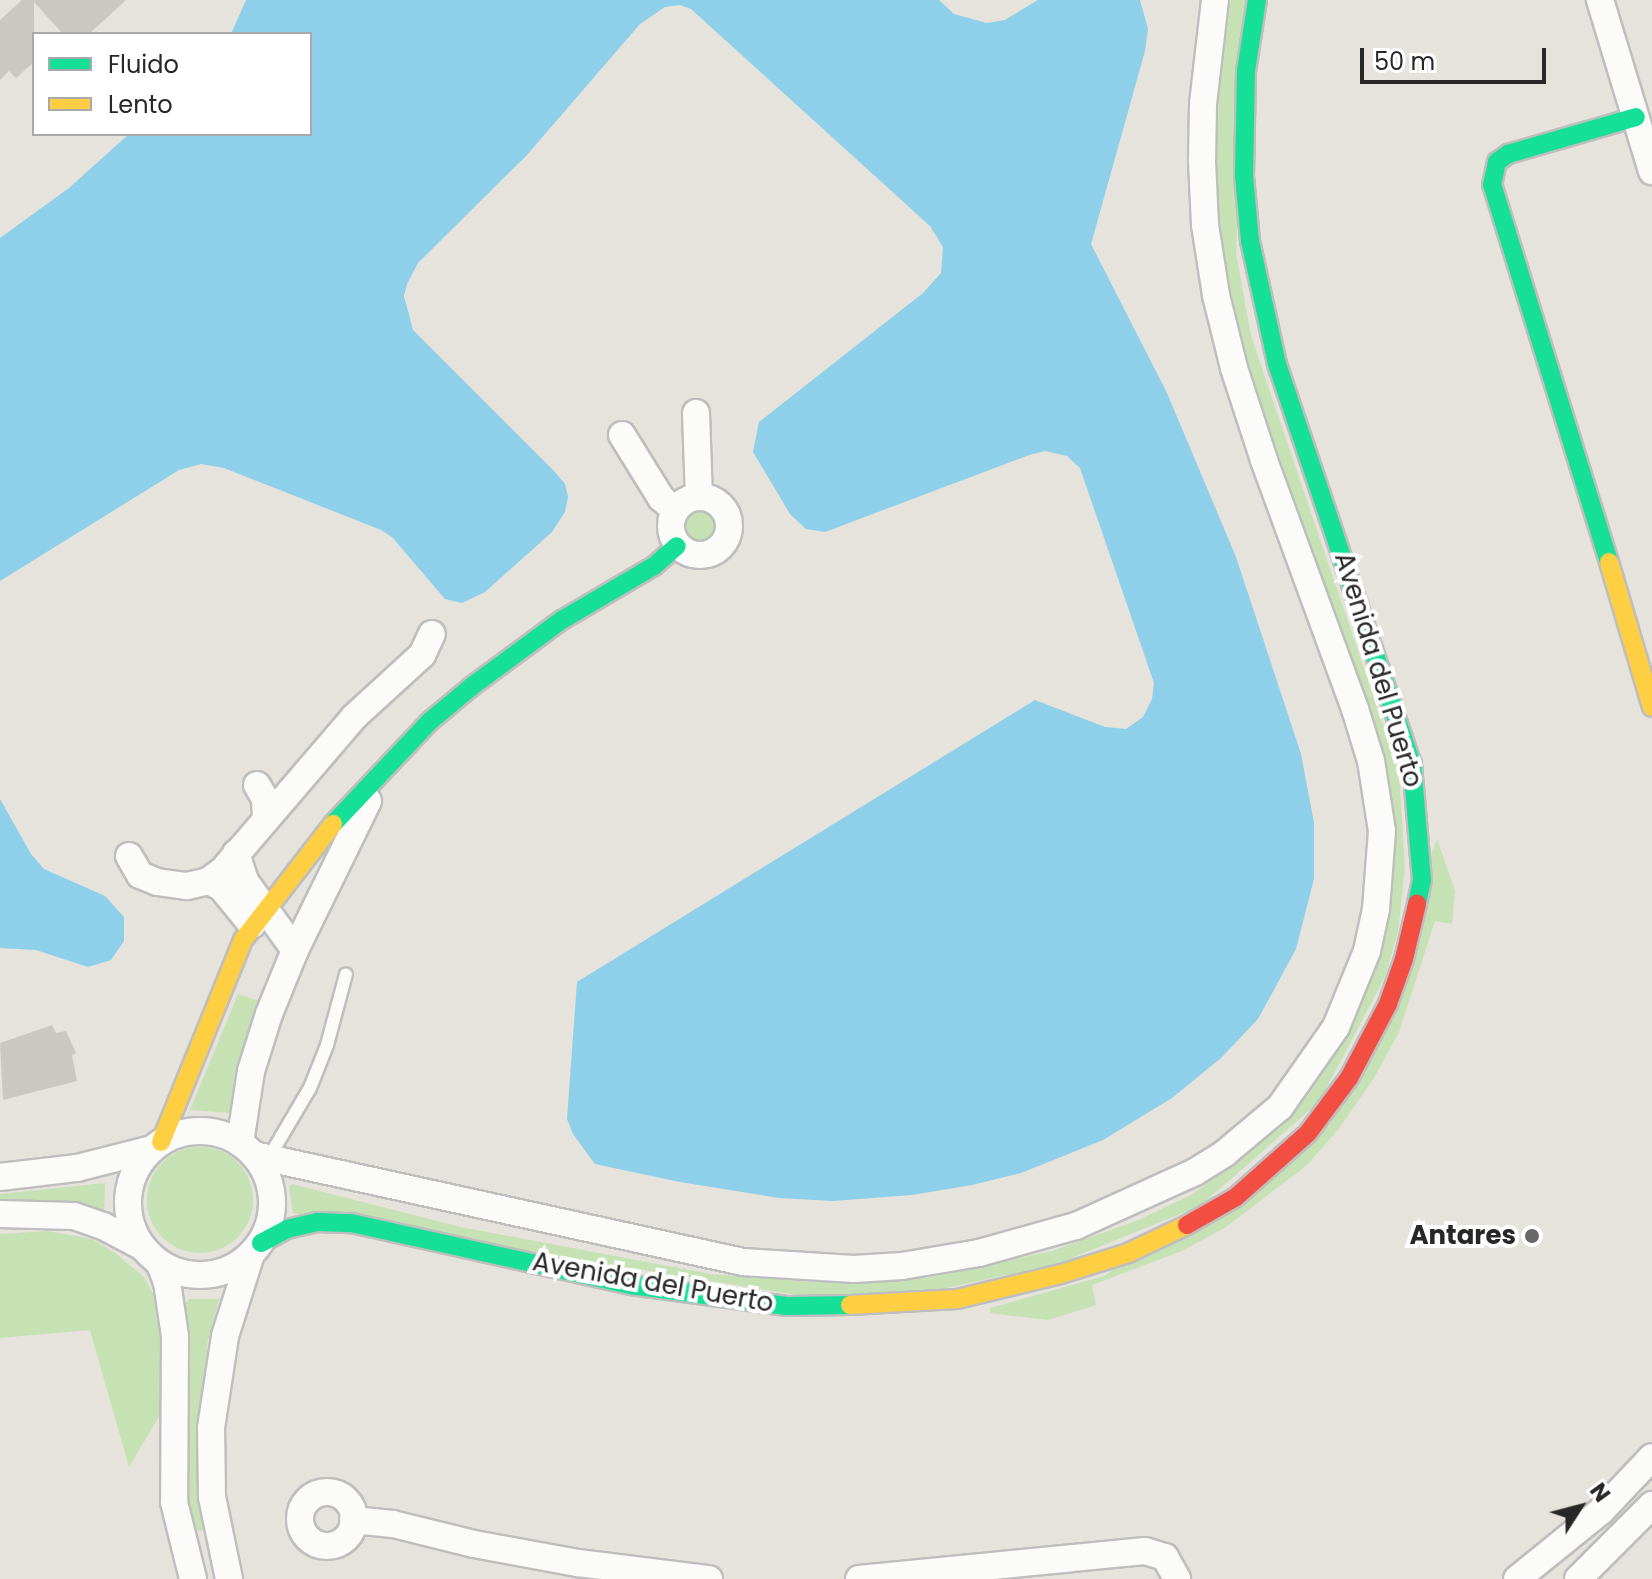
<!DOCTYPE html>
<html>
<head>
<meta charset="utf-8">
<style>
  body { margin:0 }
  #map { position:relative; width:1652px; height:1579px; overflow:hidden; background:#e6e2dc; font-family:Poppins,sans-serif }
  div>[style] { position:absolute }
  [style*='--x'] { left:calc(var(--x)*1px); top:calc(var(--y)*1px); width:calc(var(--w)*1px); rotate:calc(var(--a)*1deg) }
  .green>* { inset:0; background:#c6e2b4 }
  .round { border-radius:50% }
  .water>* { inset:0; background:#8ecfe9 }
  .building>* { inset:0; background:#cbc8c3 }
  .roads { filter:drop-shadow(2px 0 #bfbebe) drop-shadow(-2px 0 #bfbebe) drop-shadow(0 2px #bfbebe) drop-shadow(0 -2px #bfbebe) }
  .lane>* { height:12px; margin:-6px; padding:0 6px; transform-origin:6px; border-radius:6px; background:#fbfbfa }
  .street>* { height:26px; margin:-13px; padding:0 13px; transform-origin:13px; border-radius:13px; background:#fbfbfa }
  .street>.ring { margin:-13px; padding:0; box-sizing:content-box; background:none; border:26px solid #fbfbfa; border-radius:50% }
  .fast>* { height:18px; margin:-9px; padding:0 9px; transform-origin:9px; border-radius:9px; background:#16e098 }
  .slow>* { height:18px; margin:-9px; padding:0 9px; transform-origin:9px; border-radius:9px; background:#ffcf43 }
  .jam>* { height:18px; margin:-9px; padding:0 9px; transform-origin:9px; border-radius:9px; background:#f24e42 }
  .dots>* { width:22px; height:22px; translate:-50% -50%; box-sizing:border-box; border:4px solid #fff; border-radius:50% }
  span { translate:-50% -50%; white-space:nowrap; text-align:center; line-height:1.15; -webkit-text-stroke:8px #fff; paint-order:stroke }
  .street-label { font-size:26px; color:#272727 }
  .poi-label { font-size:26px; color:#272727; font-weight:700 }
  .right { translate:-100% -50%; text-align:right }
  .legend { position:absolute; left:32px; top:32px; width:280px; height:104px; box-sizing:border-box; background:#fff; border:2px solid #a9a9a9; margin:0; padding:10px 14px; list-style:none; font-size:24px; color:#272727 }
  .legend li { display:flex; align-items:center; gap:16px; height:40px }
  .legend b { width:40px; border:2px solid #a9a9a9 }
  .north { position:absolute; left:1540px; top:1467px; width:80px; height:80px; -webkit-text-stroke:6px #fff; paint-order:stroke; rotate:54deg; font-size:22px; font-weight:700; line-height:32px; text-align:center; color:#272727 }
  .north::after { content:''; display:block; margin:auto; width:28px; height:36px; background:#272727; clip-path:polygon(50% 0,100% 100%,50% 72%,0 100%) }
  .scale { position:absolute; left:1360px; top:48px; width:186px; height:36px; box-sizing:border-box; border:4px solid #272727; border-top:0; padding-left:10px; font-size:24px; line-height:28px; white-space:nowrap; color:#272727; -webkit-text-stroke:6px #fff; paint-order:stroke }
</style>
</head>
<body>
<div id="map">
  <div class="green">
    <div style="clip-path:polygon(1231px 0,1247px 0,1236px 253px,1251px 336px,1399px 772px,1405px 867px,1398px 932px,1385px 977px,1319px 1102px,1200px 1206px,1057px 1264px,932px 1291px,810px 1297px,293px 1213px,289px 1187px,292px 1184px,461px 1227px,710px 1274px,811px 1282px,927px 1278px,1052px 1251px,1136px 1221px,1193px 1194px,1282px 1127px,1309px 1094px,1343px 1043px,1373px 976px,1386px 929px,1392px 867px,1391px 824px,1367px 709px,1266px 418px,1241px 341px,1224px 258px,1216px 180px,1219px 94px)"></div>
    <div class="round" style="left:683px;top:510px;width:32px;height:32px"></div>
    <div style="clip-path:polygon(1437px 839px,1455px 891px,1452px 924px,1435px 921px,1399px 1032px,1374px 1078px,1338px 1130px,1307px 1165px,1226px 1227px,1184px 1250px,1092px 1285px,1096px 1305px,1048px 1320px,990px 1313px,990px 1308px,1104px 1276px,1330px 1125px)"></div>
    <div style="clip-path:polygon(238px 994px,262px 1002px,246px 1049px,231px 1113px,190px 1110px)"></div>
    <div class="round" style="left:147px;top:1147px;width:106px;height:106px"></div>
    <div style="clip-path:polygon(105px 1183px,104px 1215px,0 1206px,0 1194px)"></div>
    <div style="clip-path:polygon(47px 1231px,92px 1239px,115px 1253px,144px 1277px,165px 1314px,166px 1405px,129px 1467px,90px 1330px,0 1338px,0 1234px)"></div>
    <div style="clip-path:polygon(189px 1299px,219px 1299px,207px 1345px,208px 1519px,201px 1532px,190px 1525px,189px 1514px,185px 1304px)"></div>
  </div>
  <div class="water">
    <div style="clip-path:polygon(246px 0,939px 0,954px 14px,987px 23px,1005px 20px,1038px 0,1140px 0,1148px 29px,1145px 51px,1091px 244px,1167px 393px,1236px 557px,1301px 754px,1314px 823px,1314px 879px,1296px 949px,1258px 1019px,1221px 1058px,1172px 1098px,1103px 1140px,1021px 1173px,972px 1185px,912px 1195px,833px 1201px,779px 1198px,680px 1182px,595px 1164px,573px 1134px,567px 1119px,577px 982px,1035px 700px,1105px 727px,1126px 729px,1143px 717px,1152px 699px,1154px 683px,1080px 468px,1067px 456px,1045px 451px,1029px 455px,825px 532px,806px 529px,790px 514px,753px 452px,759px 422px,923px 293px,941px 273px,943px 247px,930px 226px,691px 9px,680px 5px,665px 7px,640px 24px,526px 156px,418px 263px,407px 284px,404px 296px,413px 330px,555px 472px,565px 484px,568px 497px,565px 512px,552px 532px,485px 592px,462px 603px,445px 599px,392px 537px,381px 530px,224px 468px,201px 464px,179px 470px,0 581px,0 238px,69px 188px,129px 134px,310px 134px,310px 34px,231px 34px)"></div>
    <div style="clip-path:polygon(0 799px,31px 854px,44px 869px,105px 896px,124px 917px,124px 941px,111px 960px,88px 967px,36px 950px,0 948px)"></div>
  </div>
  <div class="building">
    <div style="clip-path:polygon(22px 0,126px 0,89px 34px,63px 34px,34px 2px,34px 62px,16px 78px,9px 71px,0 80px,0 20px)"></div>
    <div style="clip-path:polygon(52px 1025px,56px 1033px,66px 1031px,76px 1053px,72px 1055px,77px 1081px,3px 1100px,0 1043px)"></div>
  </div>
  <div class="roads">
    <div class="lane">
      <div style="--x:268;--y:1159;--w:82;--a:-59.4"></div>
      <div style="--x:310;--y:1088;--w:46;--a:-68.4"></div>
      <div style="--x:327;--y:1045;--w:73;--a:-75"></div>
    </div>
    <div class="street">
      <div style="--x:1600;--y:0;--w:179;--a:73.1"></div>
      <div style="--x:696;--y:413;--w:84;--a:88"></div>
      <div style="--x:622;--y:435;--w:74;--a:58.2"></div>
      <div style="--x:661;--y:498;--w:18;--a:41"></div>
      <div class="ring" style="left:671px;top:497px;width:32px;height:32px"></div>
      <div style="--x:257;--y:785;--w:16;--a:60"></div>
      <div style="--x:265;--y:799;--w:18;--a:87"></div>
      <div style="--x:236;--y:853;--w:29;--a:72"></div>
      <div style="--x:245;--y:881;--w:85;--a:54.1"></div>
      <div style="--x:129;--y:856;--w:22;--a:60"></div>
      <div style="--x:140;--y:875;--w:18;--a:22"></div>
      <div style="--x:157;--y:882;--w:30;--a:8"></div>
      <div style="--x:187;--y:886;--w:22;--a:-13"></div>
      <div style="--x:208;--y:881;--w:19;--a:-36"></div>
      <div style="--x:223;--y:870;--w:201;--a:-49.4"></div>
      <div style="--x:354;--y:717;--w:92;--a:-42.4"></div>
      <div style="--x:422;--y:655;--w:23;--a:-65"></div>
      <div style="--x:208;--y:881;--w:14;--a:25"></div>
      <div style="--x:221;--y:887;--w:49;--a:50.8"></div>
      <div class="ring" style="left:128px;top:1131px;width:118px;height:118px"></div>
      <div style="--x:240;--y:1143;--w:73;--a:-81.3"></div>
      <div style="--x:251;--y:1071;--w:60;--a:-72.5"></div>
      <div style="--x:269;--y:1014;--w:69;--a:-67.9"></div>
      <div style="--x:295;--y:950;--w:166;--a:-63.9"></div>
      <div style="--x:254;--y:1155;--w:501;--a:12.34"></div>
      <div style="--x:743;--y:1262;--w:111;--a:3.6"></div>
      <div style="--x:854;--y:1269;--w:48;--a:-3.6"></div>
      <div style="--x:902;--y:1266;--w:78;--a:-9.6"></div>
      <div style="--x:979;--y:1253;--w:101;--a:-15.6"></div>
      <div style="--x:1076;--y:1226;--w:131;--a:-24.4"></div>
      <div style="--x:1195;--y:1172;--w:36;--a:-32"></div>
      <div style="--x:1225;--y:1153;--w:72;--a:-39.9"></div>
      <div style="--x:1280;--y:1107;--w:98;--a:-55"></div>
      <div style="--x:1336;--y:1027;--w:82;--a:-67.8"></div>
      <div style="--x:1367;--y:951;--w:43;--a:-77.9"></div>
      <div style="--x:1376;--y:909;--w:78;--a:-85.6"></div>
      <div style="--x:1382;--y:831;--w:71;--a:-98.9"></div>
      <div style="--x:1371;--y:761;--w:54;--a:-107.1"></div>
      <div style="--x:1355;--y:709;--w:265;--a:-110.1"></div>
      <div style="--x:1264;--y:460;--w:97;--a:-108.1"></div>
      <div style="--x:1234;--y:368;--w:75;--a:-103.9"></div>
      <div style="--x:1216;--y:295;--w:71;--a:-98.9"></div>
      <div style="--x:1205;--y:225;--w:63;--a:-92.7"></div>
      <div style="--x:1202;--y:162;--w:58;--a:-89"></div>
      <div style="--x:1203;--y:104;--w:105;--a:-83.4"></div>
      <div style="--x:0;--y:1177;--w:78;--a:-6.7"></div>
      <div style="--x:77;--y:1168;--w:77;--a:-14.2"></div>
      <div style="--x:0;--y:1214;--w:74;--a:1.5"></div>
      <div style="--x:74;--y:1216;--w:31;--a:19"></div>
      <div style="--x:103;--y:1226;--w:43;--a:27.8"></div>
      <div style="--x:160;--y:1264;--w:19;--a:69"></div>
      <div style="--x:167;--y:1282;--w:55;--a:81.6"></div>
      <div style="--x:175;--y:1336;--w:166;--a:90.3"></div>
      <div style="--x:174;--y:1502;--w:79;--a:76.1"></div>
      <div class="ring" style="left:300px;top:1492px;width:28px;height:28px"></div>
      <div style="--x:353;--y:1520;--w:40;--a:5.7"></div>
      <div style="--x:393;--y:1524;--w:83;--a:13.9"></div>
      <div style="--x:474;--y:1544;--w:106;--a:10.4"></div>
      <div style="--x:578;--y:1563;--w:132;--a:7"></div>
      <div style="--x:229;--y:1579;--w:84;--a:-101.7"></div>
      <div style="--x:212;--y:1497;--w:69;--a:-90.8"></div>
      <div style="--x:211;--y:1428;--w:93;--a:-81.3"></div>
      <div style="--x:225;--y:1336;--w:86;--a:-72.4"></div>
      <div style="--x:859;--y:1579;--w:287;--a:-5.6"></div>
      <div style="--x:1145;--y:1551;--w:21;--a:17"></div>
      <div style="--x:1165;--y:1557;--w:25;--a:61"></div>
      <div style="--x:1517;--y:1579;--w:108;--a:-39"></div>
      <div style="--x:1601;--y:1511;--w:74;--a:-46.6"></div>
      <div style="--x:1578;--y:1579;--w:105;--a:-45"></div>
    </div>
    <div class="fast">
      <div style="--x:1257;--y:0;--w:72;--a:98.8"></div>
      <div style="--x:1246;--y:71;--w:105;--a:91.1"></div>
      <div style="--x:1244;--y:176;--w:65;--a:84.7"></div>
      <div style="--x:1250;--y:241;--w:126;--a:77.6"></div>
      <div style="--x:1277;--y:364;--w:422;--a:71.4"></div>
      <div style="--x:1412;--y:764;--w:116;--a:85.1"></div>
      <div style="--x:1422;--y:880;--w:25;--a:102"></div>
      <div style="--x:1609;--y:562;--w:395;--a:-107.2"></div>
      <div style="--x:1492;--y:185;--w:24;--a:-78"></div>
      <div style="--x:1497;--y:162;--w:14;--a:-36"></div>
      <div style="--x:1508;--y:154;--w:133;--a:-16.1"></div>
      <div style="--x:333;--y:824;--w:140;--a:-46.7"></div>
      <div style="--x:429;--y:722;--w:55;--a:-39.8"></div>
      <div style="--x:471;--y:687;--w:113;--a:-36.4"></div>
      <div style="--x:562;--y:620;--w:107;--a:-30.4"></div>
      <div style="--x:654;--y:566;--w:30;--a:-41"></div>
      <div style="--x:261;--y:1243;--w:30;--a:-28"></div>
      <div style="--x:287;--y:1229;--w:31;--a:-13"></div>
      <div style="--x:317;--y:1222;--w:34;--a:2"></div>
      <div style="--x:351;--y:1223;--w:287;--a:12.5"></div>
      <div style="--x:631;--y:1285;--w:157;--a:7.7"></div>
      <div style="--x:787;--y:1306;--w:63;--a:-0.9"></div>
    </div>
    <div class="slow">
      <div style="--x:1609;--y:562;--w:151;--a:73.5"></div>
      <div style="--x:161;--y:1142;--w:218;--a:-67.9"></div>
      <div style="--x:243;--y:940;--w:147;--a:-52.2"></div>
      <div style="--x:850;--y:1305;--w:107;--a:-3.2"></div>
      <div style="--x:957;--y:1299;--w:107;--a:-13.5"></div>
      <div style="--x:1061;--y:1274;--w:70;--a:-17.4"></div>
      <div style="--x:1128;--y:1253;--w:65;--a:-25.4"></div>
    </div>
    <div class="jam">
      <div style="--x:1187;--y:1225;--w:56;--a:-29.7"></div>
      <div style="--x:1236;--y:1197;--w:96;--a:-41.6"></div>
      <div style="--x:1308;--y:1133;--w:69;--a:-53.3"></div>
      <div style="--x:1349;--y:1078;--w:84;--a:-62.2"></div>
      <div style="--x:1388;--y:1004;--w:48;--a:-70.4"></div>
      <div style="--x:1404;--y:959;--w:57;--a:-76.7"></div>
    </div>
  </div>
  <div class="dots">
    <div style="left:1532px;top:1236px;background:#6a6866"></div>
  </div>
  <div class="street-label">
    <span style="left:1378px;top:670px;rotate:73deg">Avenida del Puerto</span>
    <span style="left:653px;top:1283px;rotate:10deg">Avenida del Puerto</span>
  </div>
  <div class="poi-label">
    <span class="right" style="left:1516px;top:1236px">Antares</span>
  </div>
  <ul class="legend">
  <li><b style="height:10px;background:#16e098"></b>Fluido</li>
  <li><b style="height:10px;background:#ffcf43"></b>Lento</li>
  </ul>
  <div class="north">N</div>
  <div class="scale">50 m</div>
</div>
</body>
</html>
